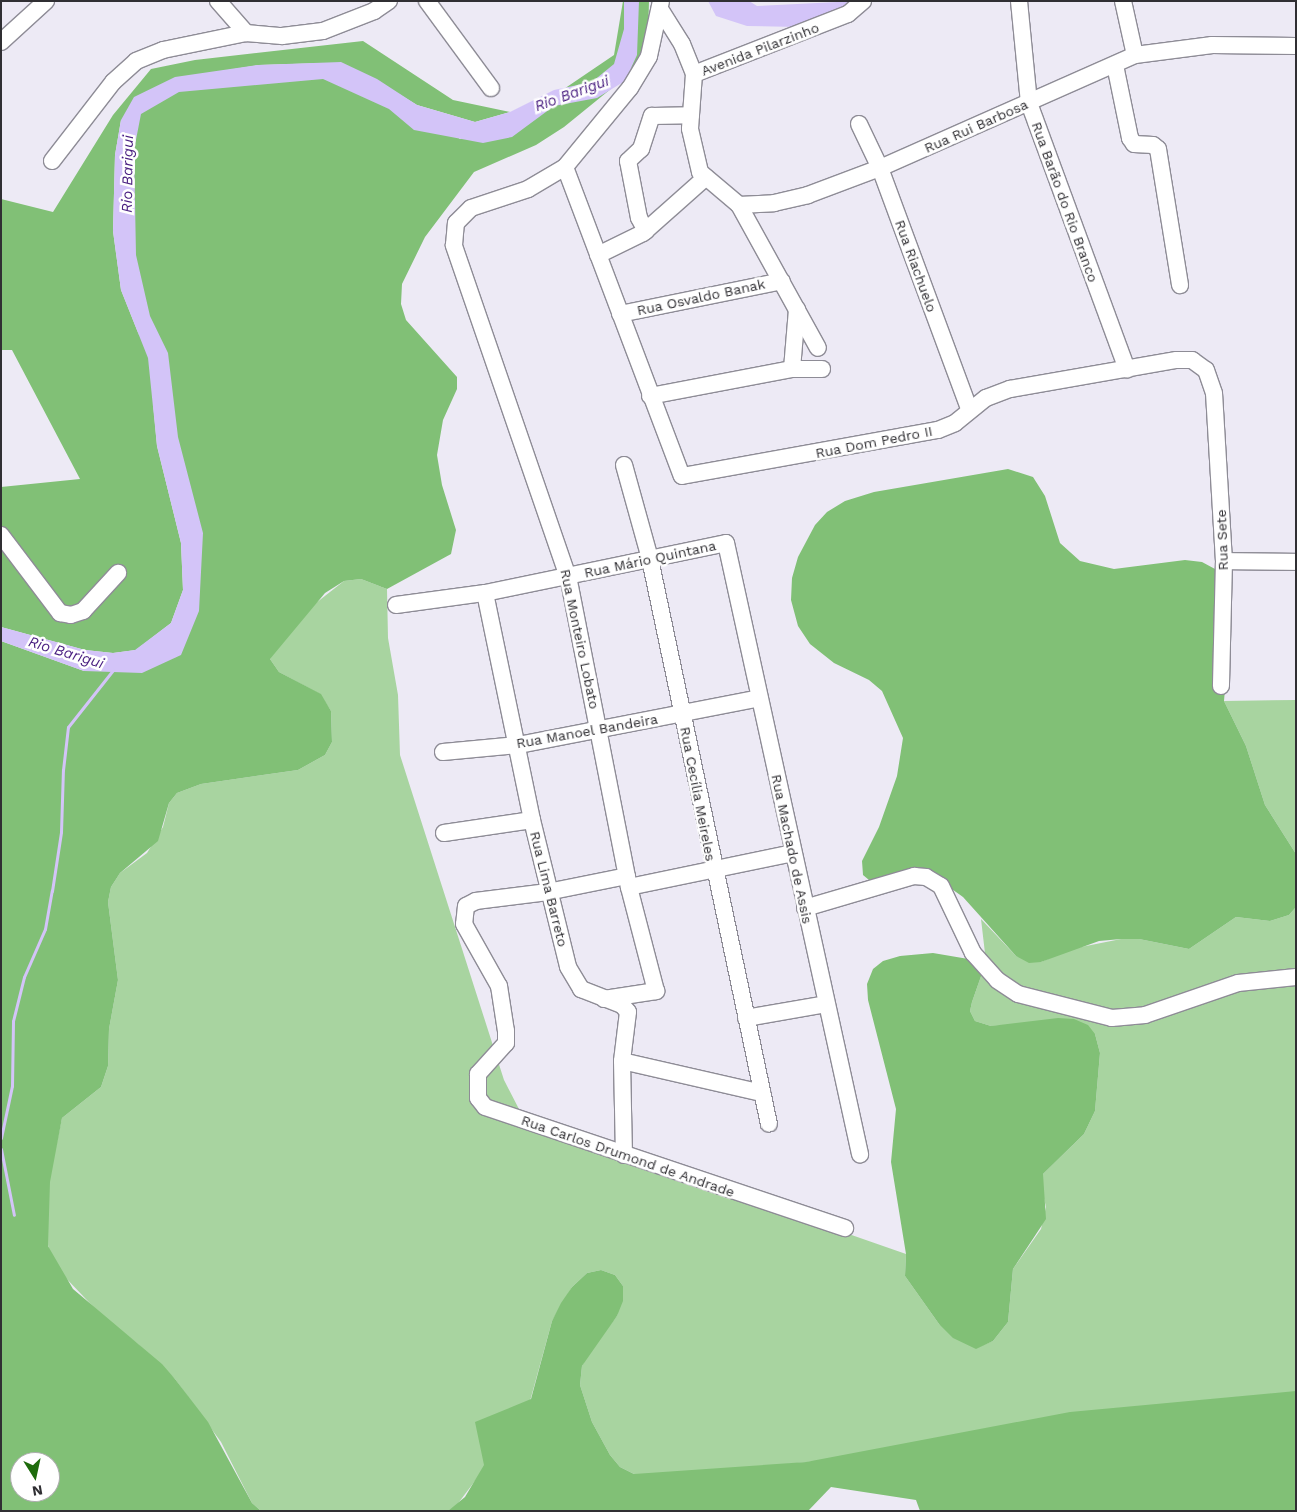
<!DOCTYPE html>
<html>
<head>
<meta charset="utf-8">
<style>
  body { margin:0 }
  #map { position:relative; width:1297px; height:1512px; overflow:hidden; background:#edeaf5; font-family:"Work Sans",sans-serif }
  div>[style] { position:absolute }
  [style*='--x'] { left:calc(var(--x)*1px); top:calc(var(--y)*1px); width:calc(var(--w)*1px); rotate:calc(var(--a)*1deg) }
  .green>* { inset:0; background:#a8d4a0 }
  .forest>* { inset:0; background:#81c076 }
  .water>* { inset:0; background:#d3c4f8 }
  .stream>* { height:3px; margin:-1.5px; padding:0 1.5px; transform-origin:1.5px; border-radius:1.5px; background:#d3c4f8 }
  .roads { filter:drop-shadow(1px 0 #8e8c96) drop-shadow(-1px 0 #8e8c96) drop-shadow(0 1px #8e8c96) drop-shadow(0 -1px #8e8c96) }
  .minor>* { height:16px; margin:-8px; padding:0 8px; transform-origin:8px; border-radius:8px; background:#fff }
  span { translate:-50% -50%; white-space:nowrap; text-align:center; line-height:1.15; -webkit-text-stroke:5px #fff; paint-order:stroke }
  .street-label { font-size:14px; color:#302f33 }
  .water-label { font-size:15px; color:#4b2182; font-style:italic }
  .frame { position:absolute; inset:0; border:2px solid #302f33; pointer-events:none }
  .north { position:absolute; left:10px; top:1452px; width:50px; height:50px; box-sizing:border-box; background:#fff; border:1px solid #acacad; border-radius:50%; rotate:170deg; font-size:14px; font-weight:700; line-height:20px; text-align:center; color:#302f33 }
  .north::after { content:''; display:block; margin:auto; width:18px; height:22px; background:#1e6b0c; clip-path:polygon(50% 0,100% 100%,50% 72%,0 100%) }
</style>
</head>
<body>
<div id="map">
  <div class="green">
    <div style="clip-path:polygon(361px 579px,387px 589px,388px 638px,398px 695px,400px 755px,504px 1080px,521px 1113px,568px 1136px,906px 1254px,905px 1276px,939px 1324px,976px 1348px,993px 1341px,1008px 1322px,1013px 1269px,1041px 1229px,1046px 1207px,1042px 1190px,1043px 1174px,1084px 1134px,1095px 1111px,1100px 1053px,1095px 1034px,1010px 1025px,991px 1026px,975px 1021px,970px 1011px,972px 1002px,986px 962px,981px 919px,1016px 956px,1041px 962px,1071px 949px,1121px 939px,1139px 939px,1189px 949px,1236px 917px,1270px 921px,1289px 915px,1296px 907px,1296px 1398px,1027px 1440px,667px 1476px,634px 1474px,620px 1467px,610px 1455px,592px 1422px,580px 1385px,582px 1366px,591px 1349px,617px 1316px,623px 1286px,615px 1275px,601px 1270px,587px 1273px,572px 1287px,552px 1321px,527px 1412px,456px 1506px,448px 1511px,261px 1511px,252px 1503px,221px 1442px,175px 1379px,138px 1344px,104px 1318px,62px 1274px,49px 1249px,43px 1226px,44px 1203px,62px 1118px,101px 1087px,108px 1066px,109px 1029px,118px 980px,108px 902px,111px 887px,120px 873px,147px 853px,163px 827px,169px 803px,177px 793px,201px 784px,298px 770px,325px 755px,332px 742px,331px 711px,320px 694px,279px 672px,270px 659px,273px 645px,293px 621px,344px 581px)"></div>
    <div style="clip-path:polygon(1296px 700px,1296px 854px,1265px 805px,1246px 746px,1224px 701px)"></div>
  </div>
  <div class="forest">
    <div style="clip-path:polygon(evenodd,623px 1px,649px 1px,648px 38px,635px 64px,612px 88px,564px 127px,536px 145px,474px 172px,425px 237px,402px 284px,401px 304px,406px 320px,457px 377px,457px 389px,443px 420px,437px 455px,442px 485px,456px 530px,451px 554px,387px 589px,361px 579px,344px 581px,325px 593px,270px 659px,279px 672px,321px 694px,331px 711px,332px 742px,325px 755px,298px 770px,201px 784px,177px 793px,169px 803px,158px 841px,120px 873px,111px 887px,108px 902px,118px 980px,109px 1029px,108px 1066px,101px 1087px,62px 1118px,50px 1182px,48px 1246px,73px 1289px,162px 1364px,175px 1379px,208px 1422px,252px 1503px,261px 1511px,1px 1511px,1px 641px,84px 671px,176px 657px,191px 584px,153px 403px,157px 446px,181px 543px,183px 590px,171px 623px,136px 650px,113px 653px,85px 650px,1px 627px,1px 487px,80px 479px,12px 350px,1px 350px,1px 199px,53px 212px,113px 115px,151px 69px,195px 60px,363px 41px,453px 100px,510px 112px,475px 122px,417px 105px,389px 88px,460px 139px,555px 95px,614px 55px,623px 1px,324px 63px,172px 79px,259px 65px,324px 63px,623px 1px,121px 120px,135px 144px,125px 257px,139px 335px,121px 290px,113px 231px,115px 155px,121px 120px,623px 1px,20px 1462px,50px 1462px,50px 1492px,20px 1492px,20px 1462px)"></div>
    <div style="clip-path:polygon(1008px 469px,1033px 477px,1045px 496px,1060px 543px,1080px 561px,1114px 569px,1185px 560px,1202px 562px,1215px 569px,1224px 582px,1231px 617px,1224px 701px,1246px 746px,1265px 805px,1296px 854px,1296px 907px,1289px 915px,1270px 921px,1236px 917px,1189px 949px,1139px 939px,1121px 939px,1099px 941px,1041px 962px,1029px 963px,1016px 956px,963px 897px,949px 887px,921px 882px,875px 885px,863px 875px,862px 861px,879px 827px,897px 776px,903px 738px,882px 691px,869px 680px,834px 663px,810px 644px,798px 626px,791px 600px,792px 578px,798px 557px,815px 525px,827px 512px,845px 501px,874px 492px)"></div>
    <div style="clip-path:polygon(933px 953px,986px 962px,972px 1002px,970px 1011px,975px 1021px,991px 1026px,1058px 1018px,1074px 1019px,1088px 1025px,1095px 1034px,1100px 1053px,1095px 1111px,1084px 1134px,1043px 1174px,1046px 1219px,1013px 1269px,1008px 1322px,993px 1341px,976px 1349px,953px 1338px,939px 1324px,905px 1276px,906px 1254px,891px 1162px,896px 1109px,868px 1000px,867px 984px,873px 969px,883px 961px,900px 956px)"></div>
    <div style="clip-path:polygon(601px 1270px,615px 1275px,623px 1286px,623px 1301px,617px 1316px,582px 1366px,580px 1385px,592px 1422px,610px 1455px,620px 1467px,634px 1474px,806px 1462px,1070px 1412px,1296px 1391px,1296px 1511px,920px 1511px,916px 1500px,831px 1487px,808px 1511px,448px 1511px,465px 1497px,484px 1465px,475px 1422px,531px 1399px,552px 1321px,561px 1303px,572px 1287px,587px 1273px)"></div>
  </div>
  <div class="water">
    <div style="clip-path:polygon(624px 1px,639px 1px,637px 55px,625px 81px,597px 98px,554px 106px,512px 137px,483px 143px,414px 130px,389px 109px,323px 79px,179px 92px,141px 114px,134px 150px,136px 255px,150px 316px,168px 353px,178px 437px,203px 533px,199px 611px,181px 655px,142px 673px,84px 671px,1px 641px,1px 627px,85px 650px,113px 653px,135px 650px,171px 623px,183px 590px,181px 543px,157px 446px,148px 358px,121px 290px,113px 231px,115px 155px,121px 120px,134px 97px,175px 77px,258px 65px,341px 62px,377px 79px,417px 105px,475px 122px,510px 112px,554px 90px,592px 82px,614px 64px,624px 29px)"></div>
    <div style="clip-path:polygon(708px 1px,749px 1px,757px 6px,857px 1px,798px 27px,747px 26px,716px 16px)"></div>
  </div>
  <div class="stream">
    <div style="--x:1;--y:1138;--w:53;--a:-78.1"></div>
    <div style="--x:12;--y:1086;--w:65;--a:-89.1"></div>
    <div style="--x:13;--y:1021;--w:45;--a:-76"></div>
    <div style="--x:24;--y:977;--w:52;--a:-66.4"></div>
    <div style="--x:45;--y:929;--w:39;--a:-80"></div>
    <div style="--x:52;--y:891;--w:60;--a:-81.3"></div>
    <div style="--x:61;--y:832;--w:62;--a:-88.2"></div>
    <div style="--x:63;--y:770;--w:43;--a:-83.4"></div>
    <div style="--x:68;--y:727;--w:73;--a:-51.7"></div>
    <div style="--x:1;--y:1149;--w:67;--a:78.9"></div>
  </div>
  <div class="roads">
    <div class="minor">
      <div style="--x:218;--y:1;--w:43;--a:48.8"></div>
      <div style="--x:427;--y:1;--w:108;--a:53.7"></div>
      <div style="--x:1019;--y:1;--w:102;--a:84.4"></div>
      <div style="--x:1029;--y:103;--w:284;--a:69.8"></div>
      <div style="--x:1123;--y:1;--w:55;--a:77.5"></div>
      <div style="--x:660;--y:9;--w:41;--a:57.8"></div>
      <div style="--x:682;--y:44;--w:32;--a:68"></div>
      <div style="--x:694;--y:74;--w:165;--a:-21.3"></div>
      <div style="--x:848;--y:14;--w:20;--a:-41"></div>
      <div style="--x:1;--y:42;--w:61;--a:-42.3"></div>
      <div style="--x:1115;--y:65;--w:75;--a:78.4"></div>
      <div style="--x:1130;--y:138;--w:7;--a:56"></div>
      <div style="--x:1134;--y:144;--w:19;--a:3"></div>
      <div style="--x:1153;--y:145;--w:6;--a:39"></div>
      <div style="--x:1158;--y:149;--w:138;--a:80.8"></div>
      <div style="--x:694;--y:74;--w:55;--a:94.2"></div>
      <div style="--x:690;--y:129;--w:44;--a:76.9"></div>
      <div style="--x:700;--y:172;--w:51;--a:40.2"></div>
      <div style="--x:739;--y:205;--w:163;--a:61.1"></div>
      <div style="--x:859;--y:124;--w:49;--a:64.5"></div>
      <div style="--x:880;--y:168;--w:257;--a:69.7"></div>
      <div style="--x:52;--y:161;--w:100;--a:-52.3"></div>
      <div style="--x:113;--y:82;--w:31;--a:-42"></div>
      <div style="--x:136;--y:61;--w:29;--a:-22"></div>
      <div style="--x:163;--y:50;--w:85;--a:-11.6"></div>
      <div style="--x:246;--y:33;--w:36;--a:5"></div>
      <div style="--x:282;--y:36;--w:41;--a:-7"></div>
      <div style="--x:323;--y:31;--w:55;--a:-21.4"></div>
      <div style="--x:374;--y:11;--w:18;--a:-34"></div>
      <div style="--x:565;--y:167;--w:330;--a:69.3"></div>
      <div style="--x:682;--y:476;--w:260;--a:-10.2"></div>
      <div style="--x:938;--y:430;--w:18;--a:-22"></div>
      <div style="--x:955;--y:423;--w:40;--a:-39"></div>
      <div style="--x:986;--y:398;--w:26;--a:-21"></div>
      <div style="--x:1010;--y:389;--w:169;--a:-9.9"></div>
      <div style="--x:1177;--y:360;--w:15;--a:0"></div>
      <div style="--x:1192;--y:360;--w:17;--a:36"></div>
      <div style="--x:1206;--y:370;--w:24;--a:71"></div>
      <div style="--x:1214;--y:393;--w:168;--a:86.6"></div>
      <div style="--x:1224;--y:561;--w:125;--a:91.4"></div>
      <div style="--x:739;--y:205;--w:35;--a:-3"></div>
      <div style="--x:774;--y:203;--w:35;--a:-13"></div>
      <div style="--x:808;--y:195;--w:77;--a:-20.6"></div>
      <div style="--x:880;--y:168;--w:279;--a:-23.9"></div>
      <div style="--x:1135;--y:55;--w:78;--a:-7.4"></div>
      <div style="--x:1212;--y:45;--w:84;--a:0.7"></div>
      <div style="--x:646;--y:231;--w:15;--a:-118"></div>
      <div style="--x:639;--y:218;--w:58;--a:-100.9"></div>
      <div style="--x:628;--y:161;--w:18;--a:-43"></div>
      <div style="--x:641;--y:149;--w:35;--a:-72"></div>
      <div style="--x:652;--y:116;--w:39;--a:-1"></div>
      <div style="--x:598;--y:255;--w:50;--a:-26.1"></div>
      <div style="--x:643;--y:233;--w:84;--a:-41.6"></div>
      <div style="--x:620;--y:314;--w:165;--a:-11.5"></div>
      <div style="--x:792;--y:369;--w:60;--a:-85.2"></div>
      <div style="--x:650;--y:396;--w:145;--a:-10.8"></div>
      <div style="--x:792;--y:369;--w:30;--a:0"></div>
      <div style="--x:624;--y:465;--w:98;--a:74.5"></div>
      <div style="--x:650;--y:559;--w:577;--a:78.11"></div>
      <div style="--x:1;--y:535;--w:98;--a:52.9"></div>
      <div style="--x:60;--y:613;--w:11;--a:10"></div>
      <div style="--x:71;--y:615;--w:13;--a:-18"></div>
      <div style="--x:83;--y:611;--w:52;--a:-47.4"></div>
      <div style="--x:1224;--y:561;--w:72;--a:0.8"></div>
      <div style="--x:485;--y:593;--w:232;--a:78.3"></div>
      <div style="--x:532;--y:820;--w:151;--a:76.2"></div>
      <div style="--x:568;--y:967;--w:26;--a:59"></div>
      <div style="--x:581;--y:989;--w:44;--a:21.3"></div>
      <div style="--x:622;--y:1005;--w:9;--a:49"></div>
      <div style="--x:628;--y:1012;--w:49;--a:97"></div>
      <div style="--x:622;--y:1061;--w:94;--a:88.8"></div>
      <div style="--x:396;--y:605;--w:90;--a:-7.7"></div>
      <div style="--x:485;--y:593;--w:246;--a:-11.7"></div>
      <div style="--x:726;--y:543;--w:626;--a:77.63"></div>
      <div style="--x:443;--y:752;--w:75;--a:-5.3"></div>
      <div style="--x:518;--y:745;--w:246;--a:-11"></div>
      <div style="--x:444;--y:833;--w:89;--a:-8.4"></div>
      <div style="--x:627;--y:876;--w:81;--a:168.6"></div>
      <div style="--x:548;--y:892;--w:73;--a:172.9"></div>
      <div style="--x:476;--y:901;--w:11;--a:153"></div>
      <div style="--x:466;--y:906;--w:18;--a:96"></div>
      <div style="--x:464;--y:924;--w:71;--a:60.6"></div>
      <div style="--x:499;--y:986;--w:46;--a:81.2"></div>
      <div style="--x:506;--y:1031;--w:12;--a:90"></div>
      <div style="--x:506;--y:1043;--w:42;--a:132.1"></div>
      <div style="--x:478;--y:1074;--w:24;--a:90"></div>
      <div style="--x:478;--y:1098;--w:11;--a:52"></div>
      <div style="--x:485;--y:1107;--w:380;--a:18.6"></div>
      <div style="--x:629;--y:887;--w:167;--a:-11.7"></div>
      <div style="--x:805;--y:908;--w:114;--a:-16.4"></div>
      <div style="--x:914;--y:876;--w:12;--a:5"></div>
      <div style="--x:926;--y:877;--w:17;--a:31"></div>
      <div style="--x:941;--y:886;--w:74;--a:64.5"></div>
      <div style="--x:973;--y:953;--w:36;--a:48"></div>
      <div style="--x:997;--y:980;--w:25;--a:34"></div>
      <div style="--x:1018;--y:994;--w:97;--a:14.3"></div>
      <div style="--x:1112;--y:1018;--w:33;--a:-5"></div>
      <div style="--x:1145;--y:1015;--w:98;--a:-19"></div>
      <div style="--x:1238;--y:983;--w:58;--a:-5.9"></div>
      <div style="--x:604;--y:999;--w:53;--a:-8.7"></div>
      <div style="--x:656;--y:991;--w:107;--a:-104.6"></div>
      <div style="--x:629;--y:887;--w:316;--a:-101.1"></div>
      <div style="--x:568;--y:577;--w:351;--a:-109"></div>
      <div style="--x:454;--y:245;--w:22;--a:-85"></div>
      <div style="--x:456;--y:223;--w:21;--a:-45"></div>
      <div style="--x:471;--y:208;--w:60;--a:-18.4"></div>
      <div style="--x:528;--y:189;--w:43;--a:-30.7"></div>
      <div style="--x:565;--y:167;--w:102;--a:-50.6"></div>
      <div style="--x:630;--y:88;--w:37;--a:-59"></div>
      <div style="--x:649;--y:56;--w:56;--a:-77.7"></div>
      <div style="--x:746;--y:1018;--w:81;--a:-9.9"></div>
      <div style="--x:622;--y:1061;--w:144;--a:12.9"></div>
    </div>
  </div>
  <div class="street-label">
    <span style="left:760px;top:49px;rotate:-21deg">Avenida Pilarzinho</span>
    <span style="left:976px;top:126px;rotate:-24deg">Rua Rui Barbosa</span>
    <span style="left:1065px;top:202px;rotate:70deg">Rua Barão do Rio Branco</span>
    <span style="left:916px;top:266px;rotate:70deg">Rua Riachuelo</span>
    <span style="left:701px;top:297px;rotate:-12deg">Rua Osvaldo Banak</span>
    <span style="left:874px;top:442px;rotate:-11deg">Rua Dom Pedro II</span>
    <span style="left:1222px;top:540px;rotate:-92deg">Rua Sete</span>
    <span style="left:650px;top:559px;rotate:-12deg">Rua Mário Quintana</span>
    <span style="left:580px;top:639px;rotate:78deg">Rua Monteiro Lobato</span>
    <span style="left:587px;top:731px;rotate:-10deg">Rua Manoel Bandeira</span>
    <span style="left:698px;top:794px;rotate:79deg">Rua Cecília Meireles</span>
    <span style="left:792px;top:849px;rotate:78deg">Rua Machado de Assis</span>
    <span style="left:549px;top:889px;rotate:76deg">Rua Lima Barreto</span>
    <span style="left:628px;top:1156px;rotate:19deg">Rua Carlos Drumond de Andrade</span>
  </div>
  <div class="water-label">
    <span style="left:572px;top:94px;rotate:-20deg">Rio Barigui</span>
    <span style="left:128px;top:174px;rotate:-89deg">Rio Barigui</span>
    <span style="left:66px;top:653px;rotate:17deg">Rio Barigui</span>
  </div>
  <div class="frame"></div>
  <div class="north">N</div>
</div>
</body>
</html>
